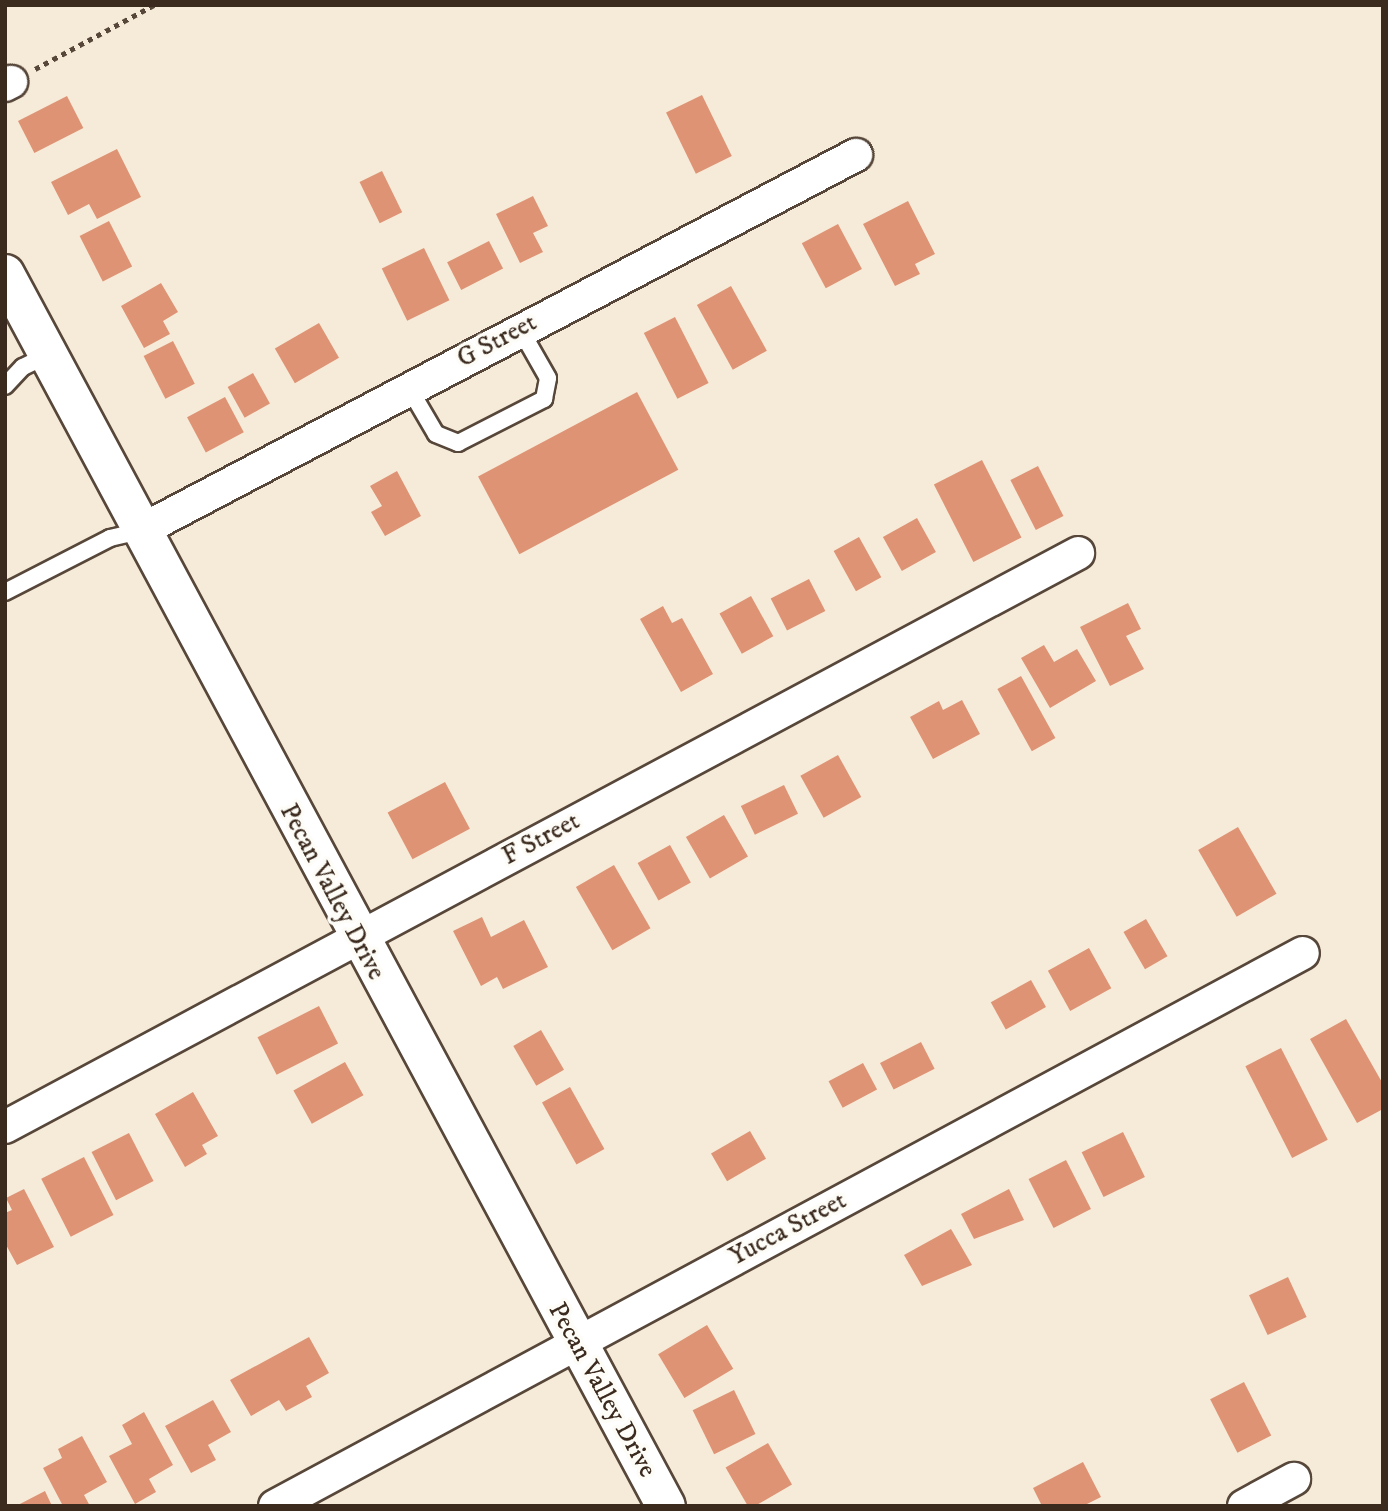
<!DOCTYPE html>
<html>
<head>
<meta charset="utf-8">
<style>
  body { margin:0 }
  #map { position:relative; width:1388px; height:1511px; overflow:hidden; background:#f6ebd8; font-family:"IM FELL DW Pica",serif }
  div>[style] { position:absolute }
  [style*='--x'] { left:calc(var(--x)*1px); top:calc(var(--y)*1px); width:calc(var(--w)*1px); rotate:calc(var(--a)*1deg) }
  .building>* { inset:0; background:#de9375; transform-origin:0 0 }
  .path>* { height:4.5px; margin-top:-2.25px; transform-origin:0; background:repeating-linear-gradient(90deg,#57473a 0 5px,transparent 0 10px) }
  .roads { filter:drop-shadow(2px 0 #57473a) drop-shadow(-2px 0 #57473a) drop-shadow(0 2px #57473a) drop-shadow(0 -2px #57473a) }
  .lane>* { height:16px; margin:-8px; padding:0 8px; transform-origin:8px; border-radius:8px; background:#fff }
  .street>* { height:32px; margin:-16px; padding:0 16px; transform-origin:16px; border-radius:16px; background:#fff }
  .secondary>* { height:38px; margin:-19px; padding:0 19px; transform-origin:19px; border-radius:19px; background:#fff }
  span { translate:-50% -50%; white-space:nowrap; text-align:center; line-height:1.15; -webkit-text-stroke:7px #fdfcf7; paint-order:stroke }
  .street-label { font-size:26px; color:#3b2a1e }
  .frame { position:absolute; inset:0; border:7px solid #3b2a1e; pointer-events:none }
</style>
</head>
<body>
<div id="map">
  <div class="building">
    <div style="left:702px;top:95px;width:68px;height:40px;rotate:64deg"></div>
    <div style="left:67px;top:96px;width:36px;height:55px;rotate:63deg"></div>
    <div style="clip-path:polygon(117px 149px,141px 197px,97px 219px,89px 204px,68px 215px,51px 182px)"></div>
    <div style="left:382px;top:171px;width:46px;height:25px;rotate:64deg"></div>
    <div style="clip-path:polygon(533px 196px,548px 226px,533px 233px,543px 252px,520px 263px,496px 214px)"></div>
    <div style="clip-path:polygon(908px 201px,935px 254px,915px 264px,920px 274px,895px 286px,863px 224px)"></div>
    <div style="left:109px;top:221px;width:51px;height:33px;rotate:63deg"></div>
    <div style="left:838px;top:224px;width:51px;height:41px;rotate:62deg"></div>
    <div style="left:489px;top:241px;width:31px;height:47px;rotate:63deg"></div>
    <div style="left:424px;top:248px;width:58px;height:47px;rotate:64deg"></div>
    <div style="clip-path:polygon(161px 283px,178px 312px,163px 321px,170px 334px,144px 348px,121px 306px)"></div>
    <div style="left:731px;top:286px;width:74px;height:39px;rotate:61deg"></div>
    <div style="left:675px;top:317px;width:74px;height:35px;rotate:63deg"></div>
    <div style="left:319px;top:323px;width:40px;height:51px;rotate:60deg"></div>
    <div style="left:173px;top:341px;width:48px;height:33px;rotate:63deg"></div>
    <div style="left:253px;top:373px;width:35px;height:29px;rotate:61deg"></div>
    <div style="left:637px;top:392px;width:88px;height:180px;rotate:62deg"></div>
    <div style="left:225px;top:397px;width:40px;height:43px;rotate:62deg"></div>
    <div style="left:982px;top:460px;width:87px;height:54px;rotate:63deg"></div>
    <div style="left:1038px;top:466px;width:56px;height:31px;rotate:63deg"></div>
    <div style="clip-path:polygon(397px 471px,421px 516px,385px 536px,371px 512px,382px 506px,370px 486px)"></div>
    <div style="left:917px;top:518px;width:39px;height:39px;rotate:61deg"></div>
    <div style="left:859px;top:537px;width:46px;height:29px;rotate:61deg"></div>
    <div style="left:809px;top:579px;width:36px;height:43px;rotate:63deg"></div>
    <div style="left:751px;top:596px;width:46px;height:36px;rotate:61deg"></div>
    <div style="clip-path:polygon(1128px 603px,1141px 629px,1126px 636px,1144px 669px,1110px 686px,1080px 627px)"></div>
    <div style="clip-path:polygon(663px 606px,672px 623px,682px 618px,713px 674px,681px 692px,640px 619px)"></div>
    <div style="clip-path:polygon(1044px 645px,1054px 662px,1077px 649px,1096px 681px,1050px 708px,1021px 658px)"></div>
    <div style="left:1021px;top:676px;width:71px;height:27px;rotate:61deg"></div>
    <div style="clip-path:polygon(962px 700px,980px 734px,933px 759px,910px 717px,939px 701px,943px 710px)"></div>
    <div style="left:838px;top:755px;width:48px;height:43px;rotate:61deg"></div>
    <div style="left:445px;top:782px;width:53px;height:65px;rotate:62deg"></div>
    <div style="left:784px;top:785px;width:32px;height:48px;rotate:64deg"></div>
    <div style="left:724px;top:815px;width:48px;height:44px;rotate:60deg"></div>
    <div style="left:1238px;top:827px;width:77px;height:46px;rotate:60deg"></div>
    <div style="left:670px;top:845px;width:43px;height:37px;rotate:61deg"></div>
    <div style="left:614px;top:865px;width:73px;height:44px;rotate:60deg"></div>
    <div style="clip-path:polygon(482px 917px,491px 937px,524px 920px,548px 967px,503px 989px,497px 977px,481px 986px,453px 931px)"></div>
    <div style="left:1146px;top:919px;width:43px;height:26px;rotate:60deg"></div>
    <div style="left:1089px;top:948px;width:46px;height:47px;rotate:61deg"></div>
    <div style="left:1031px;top:980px;width:31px;height:46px;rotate:61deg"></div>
    <div style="left:319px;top:1006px;width:42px;height:69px;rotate:63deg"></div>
    <div style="clip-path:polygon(1346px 1019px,1383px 1084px,1383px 1109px,1357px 1123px,1310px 1039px)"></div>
    <div style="left:541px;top:1030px;width:46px;height:32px;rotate:60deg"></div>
    <div style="left:921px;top:1042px;width:30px;height:46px;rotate:63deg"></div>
    <div style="left:1281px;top:1048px;width:103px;height:40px;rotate:63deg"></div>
    <div style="left:345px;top:1062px;width:38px;height:59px;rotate:61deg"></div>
    <div style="left:863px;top:1063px;width:30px;height:39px;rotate:62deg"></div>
    <div style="left:570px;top:1087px;width:71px;height:32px;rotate:61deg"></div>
    <div style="clip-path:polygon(193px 1092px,218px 1136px,202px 1145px,207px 1154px,185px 1167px,155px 1114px)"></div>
    <div style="left:750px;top:1131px;width:32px;height:45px;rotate:60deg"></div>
    <div style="left:1123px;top:1132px;width:50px;height:46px;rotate:64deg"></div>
    <div style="left:129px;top:1133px;width:54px;height:42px;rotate:63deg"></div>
    <div style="left:84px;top:1157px;width:65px;height:48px;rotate:63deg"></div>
    <div style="left:1066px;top:1160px;width:55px;height:42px;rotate:63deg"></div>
    <div style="clip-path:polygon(24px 1189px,54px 1247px,17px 1265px,5px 1243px,5px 1213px,12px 1210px,6px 1198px)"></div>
    <div style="clip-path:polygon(1009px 1189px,1024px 1220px,974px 1239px,961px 1214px)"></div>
    <div style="clip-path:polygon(951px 1229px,972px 1265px,922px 1286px,904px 1255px)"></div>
    <div style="left:1288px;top:1277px;width:44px;height:43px;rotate:65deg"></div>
    <div style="left:707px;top:1325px;width:51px;height:57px;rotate:59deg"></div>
    <div style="clip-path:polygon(309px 1337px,329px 1373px,306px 1386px,312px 1397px,286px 1411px,279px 1400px,251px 1416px,230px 1380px)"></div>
    <div style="left:1244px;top:1382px;width:60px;height:38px;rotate:63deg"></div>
    <div style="left:734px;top:1390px;width:49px;height:46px;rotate:64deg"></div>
    <div style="clip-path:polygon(213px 1400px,231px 1432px,208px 1445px,216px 1460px,191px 1473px,165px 1426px)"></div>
    <div style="clip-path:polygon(144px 1412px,173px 1465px,149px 1479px,156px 1492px,135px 1504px,109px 1456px,132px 1444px,122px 1425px)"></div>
    <div style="clip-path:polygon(82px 1436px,107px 1482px,84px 1495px,90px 1506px,63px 1506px,43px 1468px,62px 1458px,58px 1449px)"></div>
    <div style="left:768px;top:1443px;width:48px;height:49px;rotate:60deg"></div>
    <div style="clip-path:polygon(1083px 1462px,1101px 1497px,1083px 1506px,1042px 1506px,1033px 1488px)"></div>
    <div style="clip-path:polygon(45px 1491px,52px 1506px,16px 1506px)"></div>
  </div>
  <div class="path">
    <div style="--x:35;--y:69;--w:135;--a:-28.3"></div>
  </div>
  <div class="roads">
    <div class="lane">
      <div style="--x:5;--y:386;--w:26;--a:-47"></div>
      <div style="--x:23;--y:367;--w:28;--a:-26"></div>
      <div style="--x:409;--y:388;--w:53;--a:59.6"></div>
      <div style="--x:436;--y:434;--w:24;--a:22"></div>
      <div style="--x:458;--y:443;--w:97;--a:-27.1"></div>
      <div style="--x:544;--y:399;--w:21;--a:-79"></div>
      <div style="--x:548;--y:378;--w:56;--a:-119.7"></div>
      <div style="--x:5;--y:592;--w:118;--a:-27.2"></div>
      <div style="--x:110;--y:538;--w:31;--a:-13"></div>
    </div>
    <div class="street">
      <div style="--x:5;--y:85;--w:7;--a:-27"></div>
      <div style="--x:140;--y:531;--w:809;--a:-27.71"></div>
      <div style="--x:5;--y:1127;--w:1217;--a:-28.14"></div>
      <div style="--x:275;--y:1506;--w:1167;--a:-28.28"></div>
      <div style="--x:1244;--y:1506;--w:57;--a:-28.4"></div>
    </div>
    <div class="secondary">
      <div style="--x:5;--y:274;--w:1398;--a:61.79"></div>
    </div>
  </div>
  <div class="street-label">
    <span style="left:497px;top:341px;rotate:-28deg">G Street</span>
    <span style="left:541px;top:839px;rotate:-28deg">F Street</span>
    <span style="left:332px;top:892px;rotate:62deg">Pecan Valley Drive</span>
    <span style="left:788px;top:1229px;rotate:-28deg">Yucca Street</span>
    <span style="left:602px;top:1390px;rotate:61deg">Pecan Valley Drive</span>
  </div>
  <div class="frame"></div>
</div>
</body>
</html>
